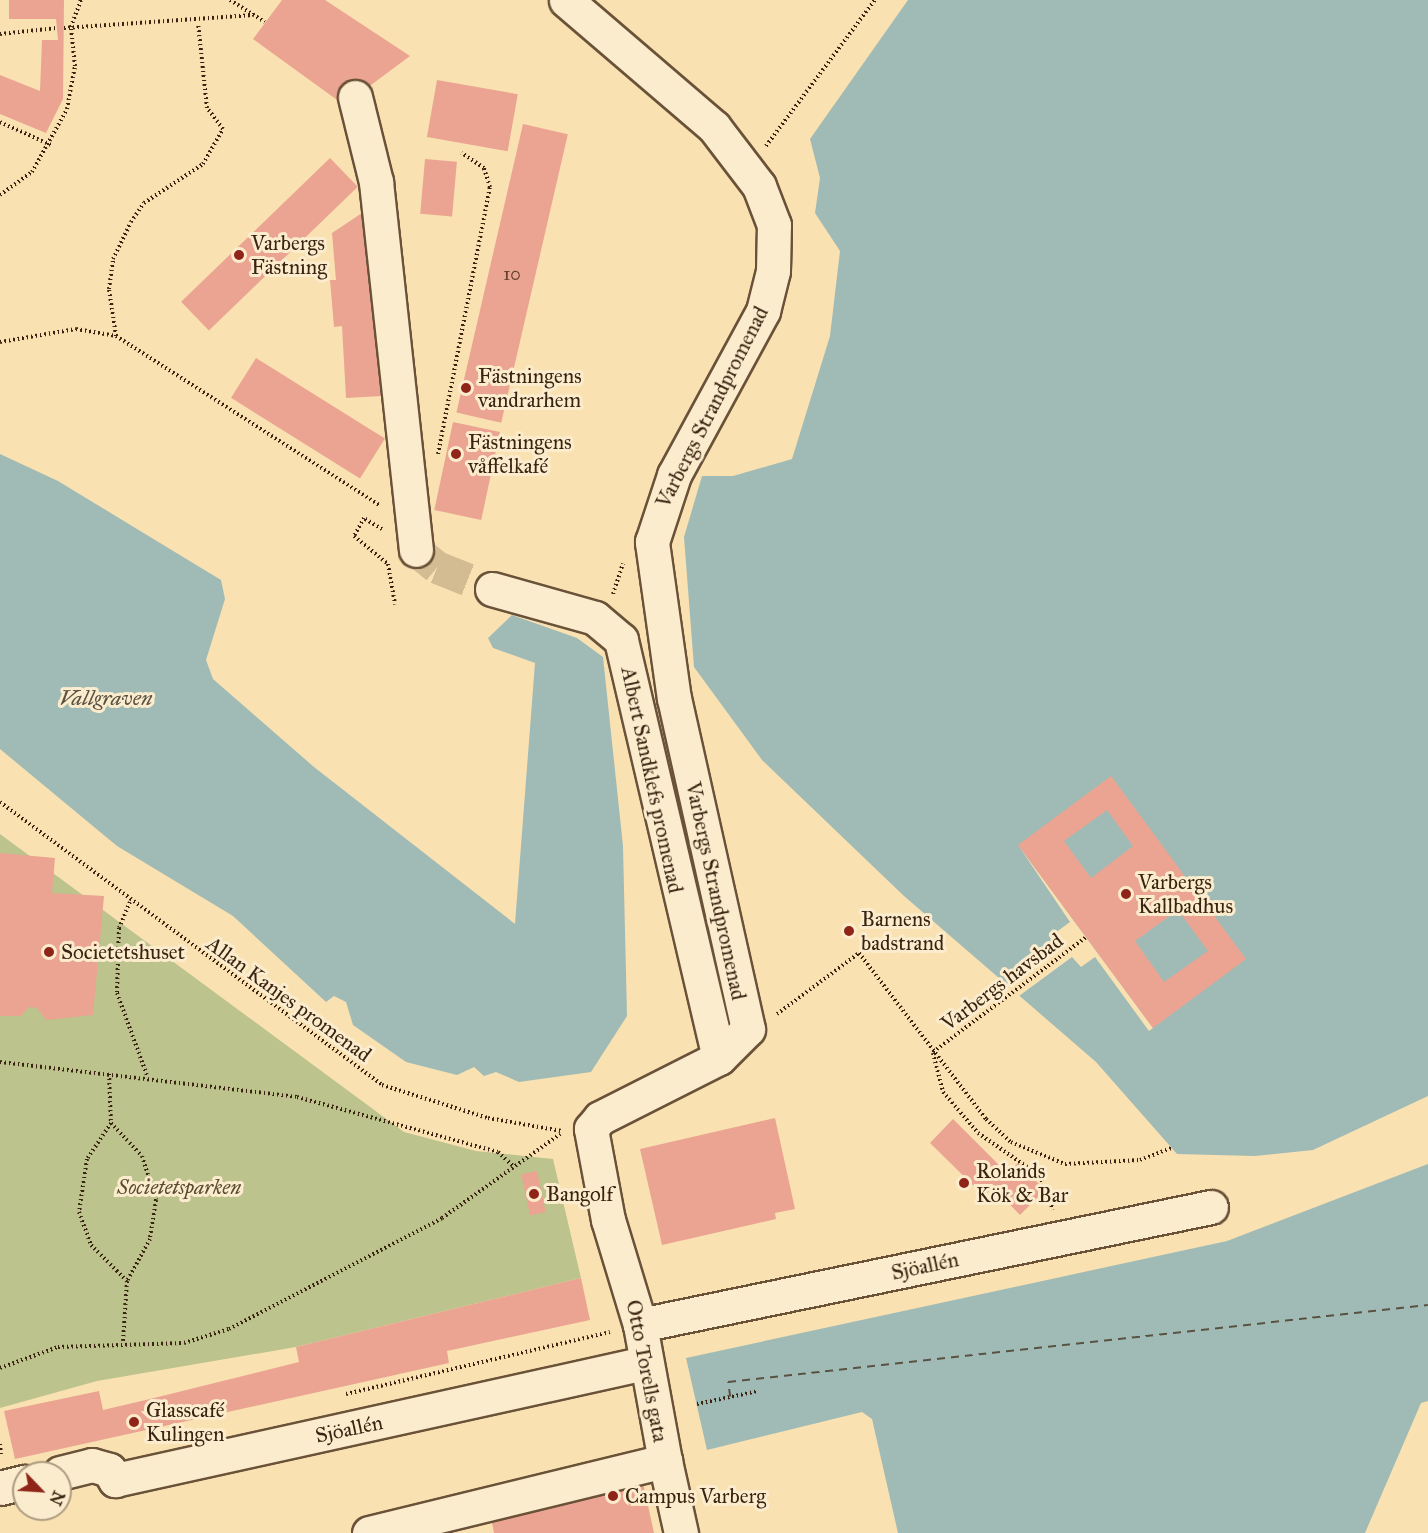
<!DOCTYPE html>
<html>
<head>
<meta charset="utf-8">
<style>
  body { margin:0 }
  #map { position:relative; width:1428px; height:1533px; overflow:hidden; background:#f9e1b2; font-family:"IM FELL Great Primer",serif }
  div>[style] { position:absolute }
  [style*='--x'] { left:calc(var(--x)*1px); top:calc(var(--y)*1px); width:calc(var(--w)*1px); rotate:calc(var(--a)*1deg) }
  .green>* { inset:0; background:#bcc38d }
  .water>* { inset:0; background:#a0bbb5 }
  .pier>* { inset:0; background:#f9e1b2 }
  .ferry>* { height:1.5px; margin-top:-0.75px; transform-origin:0; background:repeating-linear-gradient(90deg,#595142 0 8px,transparent 0 14px) }
  .building>* { inset:0; background:#eba491; transform-origin:0 0 }
  .minor-tunnel>* { height:33px; margin-top:-16.5px; transform-origin:0; background:repeating-linear-gradient(90deg,#d3bb92 0 33px,transparent 0 49px) }
  .path>* { height:4px; margin-top:-2px; transform-origin:0; background:repeating-linear-gradient(90deg,#3a2311 0 1.5px,transparent 0 4.5px) }
  .roads { filter:drop-shadow(2px 0 #6a5239) drop-shadow(-2px 0 #6a5239) drop-shadow(0 2px #6a5239) drop-shadow(0 -2px #6a5239) }
  .minor>* { height:33px; margin:-16.5px; padding:0 16.5px; transform-origin:16.5px; border-radius:16.5px; background:#fbeccd }
  .dots>* { width:16px; height:16px; translate:-50% -50%; box-sizing:border-box; border:3px solid #fbeccd; border-radius:50% }
  span { translate:-50% -50%; white-space:nowrap; text-align:center; line-height:1.15; -webkit-text-stroke:6px #fbeccd; paint-order:stroke }
  .number-label { font-size:18px; color:#664331 }
  .number-label span { -webkit-text-stroke-width:0 }
  .poi-label { font-size:21px; color:#3a2311 }
  .left { translate:0 -50%; text-align:left }
  .street-label { font-size:21px; color:#3a2311 }
  .park-label { font-size:21px; color:#5a4b30; font-style:italic }
  .water-label { font-size:22px; color:#595142; font-style:italic }
  .north { position:absolute; left:12px; top:1461px; width:60px; height:60px; box-sizing:border-box; background:#fbeccd; border:2px solid #ae9c82; border-radius:50%; rotate:115deg; font-size:16px; font-weight:700; line-height:24px; text-align:center; color:#3a2311 }
  .north::after { content:''; display:block; margin:auto; width:21px; height:27px; background:#8f2418; clip-path:polygon(50% 0,100% 100%,50% 72%,0 100%) }
</style>
</head>
<body>
<div id="map">
  <div class="green">
    <div style="clip-path:polygon(0 834px,404px 1132px,476px 1151px,553px 1159px,581px 1278px,296px 1347px,97px 1381px,0 1408px)"></div>
  </div>
  <div class="water">
    <div style="clip-path:polygon(908px 0,1428px 0,1428px 1096px,1313px 1150px,1255px 1156px,1177px 1154px,1096px 1062px,904px 896px,762px 760px,694px 667px,684px 537px,702px 476px,733px 476px,792px 459px,830px 336px,840px 251px,815px 213px,820px 178px,810px 139px)"></div>
    <div style="clip-path:polygon(0 454px,58px 481px,221px 580px,225px 599px,206px 660px,213px 679px,314px 767px,515px 924px,535px 663px,493px 648px,488px 638px,512px 615px,577px 638px,603px 657px,623px 846px,627px 1016px,591px 1072px,519px 1082px,496px 1072px,484px 1076px,474px 1067px,457px 1075px,406px 1062px,353px 1025px,346px 1002px,334px 996px,326px 1002px,233px 916px,117px 846px,0 749px)"></div>
    <div style="clip-path:polygon(1428px 1164px,1428px 1401px,1421px 1403px,1365px 1533px,898px 1533px,872px 1419px,862px 1412px,707px 1450px,686px 1358px,1227px 1241px)"></div>
  </div>
  <div class="pier">
    <div style="clip-path:polygon(1018px 845px,1153px 1028px,1149px 1031px,1095px 957px,1081px 967px,1072px 957px,1019px 996px,1008px 986px,1064px 946px,1055px 933px,1070px 922px)"></div>
  </div>
  <div class="ferry">
    <div style="--x:730;--y:1397;--w:15;--a:-98"></div>
    <div style="--x:728;--y:1382;--w:704;--a:-6.28"></div>
  </div>
  <div class="building">
    <div style="clip-path:polygon(9px 0,64px 0,63px 99px,46px 133px,0 114px,0 75px,40px 91px,42px 40px,58px 40px,56px 19px,9px 19px)"></div>
    <div style="clip-path:polygon(282px 0,325px 0,410px 56px,344px 105px,253px 39px)"></div>
    <div style="left:437px;top:80px;width:82px;height:58px;rotate:10deg"></div>
    <div style="left:523px;top:124px;width:46px;height:296px;rotate:13deg"></div>
    <div style="left:330px;top:158px;width:40px;height:207px;rotate:46deg"></div>
    <div style="left:425px;top:159px;width:32px;height:55px;rotate:5deg"></div>
    <div style="clip-path:polygon(365px 211px,382px 396px,346px 398px,342px 326px,334px 327px,330px 280px,336px 280px,332px 233px)"></div>
    <div style="left:256px;top:358px;width:152px;height:47px;rotate:32deg"></div>
    <div style="left:453px;top:422px;width:48px;height:90px;rotate:12deg"></div>
    <div style="clip-path:polygon(evenodd,1111px 776px,1246px 959px,1153px 1028px,1018px 845px,1111px 776px,1107px 810px,1133px 846px,1091px 878px,1064px 841px,1107px 810px,1111px 776px,1178px 910px,1208px 951px,1164px 982px,1135px 941px,1178px 910px)"></div>
    <div style="clip-path:polygon(0 853px,55px 858px,52px 893px,104px 896px,93px 1015px,46px 1020px,37px 1008px,29px 1007px,21px 1016px,0 1016px)"></div>
    <div style="clip-path:polygon(775px 1118px,795px 1209px,775px 1213px,776px 1219px,662px 1245px,640px 1149px)"></div>
    <div style="clip-path:polygon(953px 1119px,1007px 1173px,1018px 1163px,1045px 1190px,1020px 1215px,993px 1187px,984px 1196px,930px 1143px)"></div>
    <div style="left:537px;top:1171px;width:42px;height:16px;rotate:78deg"></div>
    <div style="clip-path:polygon(581px 1278px,590px 1320px,447px 1351px,449px 1363px,15px 1459px,4px 1411px,99px 1391px,103px 1410px,154px 1398px,299px 1362px,296px 1347px)"></div>
    <div style="clip-path:polygon(642px 1478px,654px 1533px,494px 1533px,490px 1513px)"></div>
  </div>
  <div class="minor-tunnel">
    <div style="--x:416;--y:550;--w:27;--a:39"></div>
    <div style="--x:437;--y:567;--w:59;--a:21.8"></div>
  </div>
  <div class="path">
    <div style="--x:230;--y:0;--w:41;--a:32.2"></div>
    <div style="--x:64;--y:28;--w:190;--a:-3.9"></div>
    <div style="--x:0;--y:34;--w:57;--a:-6"></div>
    <div style="--x:0;--y:122;--w:56;--a:24.3"></div>
    <div style="--x:766;--y:146;--w:182;--a:-53.3"></div>
    <div style="--x:0;--y:195;--w:39;--a:-36"></div>
    <div style="--x:32;--y:172;--w:72;--a:-60.9"></div>
    <div style="--x:67;--y:109;--w:44;--a:-79.5"></div>
    <div style="--x:75;--y:66;--w:39;--a:-96"></div>
    <div style="--x:71;--y:27;--w:29;--a:-70"></div>
    <div style="--x:116;--y:336;--w:48;--a:-98.5"></div>
    <div style="--x:109;--y:289;--w:30;--a:-82"></div>
    <div style="--x:113;--y:259;--w:41;--a:-64.1"></div>
    <div style="--x:131;--y:222;--w:23;--a:-56"></div>
    <div style="--x:144;--y:203;--w:71;--a:-33.5"></div>
    <div style="--x:203;--y:164;--w:40;--a:-60.3"></div>
    <div style="--x:223;--y:129;--w:26;--a:-127"></div>
    <div style="--x:207;--y:108;--w:85;--a:-96"></div>
    <div style="--x:0;--y:342;--w:77;--a:-9.7"></div>
    <div style="--x:76;--y:329;--w:41;--a:9.9"></div>
    <div style="--x:116;--y:336;--w:313;--a:32.7"></div>
    <div style="--x:438;--y:454;--w:272;--a:-79"></div>
    <div style="--x:490;--y:187;--w:20;--a:-108"></div>
    <div style="--x:484;--y:168;--w:27;--a:-146"></div>
    <div style="--x:382;--y:529;--w:21;--a:-149"></div>
    <div style="--x:364;--y:518;--w:21;--a:119"></div>
    <div style="--x:354;--y:536;--w:44;--a:39.5"></div>
    <div style="--x:388;--y:564;--w:41;--a:80.1"></div>
    <div style="--x:613;--y:594;--w:32;--a:-72"></div>
    <div style="--x:0;--y:802;--w:475;--a:36.5"></div>
    <div style="--x:382;--y:1085;--w:111;--a:17.3"></div>
    <div style="--x:488;--y:1118;--w:75;--a:10"></div>
    <div style="--x:130;--y:902;--w:28;--a:113"></div>
    <div style="--x:119;--y:928;--w:65;--a:91.8"></div>
    <div style="--x:117;--y:993;--w:90;--a:70"></div>
    <div style="--x:777;--y:1014;--w:102;--a:-36.6"></div>
    <div style="--x:859;--y:953;--w:209;--a:52.6"></div>
    <div style="--x:986;--y:1119;--w:34;--a:43"></div>
    <div style="--x:1011;--y:1142;--w:58;--a:22.2"></div>
    <div style="--x:1065;--y:1164;--w:75;--a:-3.1"></div>
    <div style="--x:1140;--y:1160;--w:34;--a:-21"></div>
    <div style="--x:933;--y:1052;--w:191;--a:-36.9"></div>
    <div style="--x:933;--y:1053;--w:40;--a:75.6"></div>
    <div style="--x:943;--y:1092;--w:54;--a:49.5"></div>
    <div style="--x:978;--y:1133;--w:75;--a:34.7"></div>
    <div style="--x:1040;--y:1176;--w:36;--a:69"></div>
    <div style="--x:0;--y:1062;--w:299;--a:6.7"></div>
    <div style="--x:297;--y:1097;--w:208;--a:15.3"></div>
    <div style="--x:498;--y:1152;--w:21;--a:43"></div>
    <div style="--x:109;--y:1074;--w:49;--a:87.7"></div>
    <div style="--x:111;--y:1123;--w:45;--a:46.8"></div>
    <div style="--x:142;--y:1156;--w:46;--a:72.3"></div>
    <div style="--x:156;--y:1200;--w:39;--a:99"></div>
    <div style="--x:150;--y:1239;--w:48;--a:118.7"></div>
    <div style="--x:127;--y:1281;--w:60;--a:93.8"></div>
    <div style="--x:111;--y:1123;--w:43;--a:123.7"></div>
    <div style="--x:87;--y:1159;--w:54;--a:98.6"></div>
    <div style="--x:79;--y:1212;--w:35;--a:70"></div>
    <div style="--x:91;--y:1245;--w:51;--a:45"></div>
    <div style="--x:0;--y:1368;--w:62;--a:-19.9"></div>
    <div style="--x:58;--y:1347;--w:126;--a:-1.8"></div>
    <div style="--x:184;--y:1343;--w:47;--a:-17.3"></div>
    <div style="--x:229;--y:1329;--w:240;--a:-27.5"></div>
    <div style="--x:442;--y:1218;--w:145;--a:-35.4"></div>
    <div style="--x:346;--y:1394;--w:271;--a:-13.2"></div>
    <div style="--x:697;--y:1404;--w:62;--a:-12"></div>
    <div style="--x:0;--y:1444;--w:11;--a:85"></div>
  </div>
  <div class="roads">
    <div class="minor">
      <div style="--x:355;--y:97;--w:88;--a:76.1"></div>
      <div style="--x:376;--y:182;--w:370;--a:83.8"></div>
      <div style="--x:492;--y:589;--w:107;--a:15.7"></div>
      <div style="--x:595;--y:618;--w:34;--a:40"></div>
      <div style="--x:621;--y:640;--w:429;--a:76.8"></div>
      <div style="--x:640;--y:1325;--w:583;--a:-11.68"></div>
      <div style="--x:665;--y:1461;--w:74;--a:77.5"></div>
      <div style="--x:60;--y:1473;--w:33;--a:-14"></div>
      <div style="--x:92;--y:1465;--w:18;--a:16"></div>
      <div style="--x:109;--y:1470;--w:12;--a:59"></div>
      <div style="--x:115;--y:1480;--w:543;--a:-12.45"></div>
      <div style="--x:0;--y:1488;--w:25;--a:-14"></div>
      <div style="--x:369;--y:1533;--w:305;--a:-13.7"></div>
      <div style="--x:665;--y:1461;--w:138;--a:-100.4"></div>
      <div style="--x:640;--y:1325;--w:110;--a:-106.9"></div>
      <div style="--x:608;--y:1220;--w:93;--a:-100.6"></div>
      <div style="--x:591;--y:1129;--w:14;--a:-51"></div>
      <div style="--x:600;--y:1118;--w:133;--a:-26.8"></div>
      <div style="--x:719;--y:1058;--w:41;--a:-45"></div>
      <div style="--x:748;--y:1029;--w:338;--a:-102.6"></div>
      <div style="--x:674;--y:699;--w:159;--a:-98"></div>
      <div style="--x:652;--y:542;--w:71;--a:-71.8"></div>
      <div style="--x:674;--y:475;--w:187;--a:-61.5"></div>
      <div style="--x:763;--y:311;--w:41;--a:-76"></div>
      <div style="--x:773;--y:271;--w:46;--a:-88.8"></div>
      <div style="--x:774;--y:225;--w:42;--a:-111"></div>
      <div style="--x:759;--y:186;--w:74;--a:-127.3"></div>
      <div style="--x:714;--y:127;--w:195;--a:-139.4"></div>
    </div>
  </div>
  <div class="dots">
    <div style="left:239px;top:255px;background:#8f2418"></div>
    <div style="left:466px;top:388px;background:#8f2418"></div>
    <div style="left:456px;top:454px;background:#8f2418"></div>
    <div style="left:1126px;top:894px;background:#8f2418"></div>
    <div style="left:849px;top:931px;background:#8f2418"></div>
    <div style="left:49px;top:952px;background:#8f2418"></div>
    <div style="left:964px;top:1183px;background:#8f2418"></div>
    <div style="left:534px;top:1194px;background:#8f2418"></div>
    <div style="left:134px;top:1422px;background:#8f2418"></div>
    <div style="left:613px;top:1496px;background:#8f2418"></div>
  </div>
  <div class="number-label">
    <span style="left:512px;top:274px">10</span>
  </div>
  <div class="poi-label">
    <span class="left" style="left:251px;top:255px">Varbergs<br>Fästning</span>
    <span class="left" style="left:478px;top:388px">Fästningens<br>vandrarhem</span>
    <span class="left" style="left:468px;top:454px">Fästningens<br>våffelkafé</span>
    <span class="left" style="left:1138px;top:894px">Varbergs<br>Kallbadhus</span>
    <span class="left" style="left:861px;top:931px">Barnens<br>badstrand</span>
    <span class="left" style="left:61px;top:952px">Societetshuset</span>
    <span class="left" style="left:976px;top:1183px">Rolands<br>Kök &amp; Bar</span>
    <span class="left" style="left:546px;top:1194px">Bangolf</span>
    <span class="left" style="left:146px;top:1422px">Glasscafé<br>Kulingen</span>
    <span class="left" style="left:625px;top:1496px">Campus Varberg</span>
  </div>
  <div class="street-label">
    <span style="left:712px;top:407px;rotate:-63deg">Varbergs Strandpromenad</span>
    <span style="left:652px;top:780px;rotate:78deg">Albert Sandklefs promenad</span>
    <span style="left:716px;top:891px;rotate:78deg">Varbergs Strandpromenad</span>
    <span style="left:1002px;top:982px;rotate:-37deg">Varbergs havsbad</span>
    <span style="left:289px;top:999px;rotate:36deg">Allan Kanjes promenad</span>
    <span style="left:925px;top:1266px;rotate:-12deg">Sjöallén</span>
    <span style="left:647px;top:1371px;rotate:79deg">Otto Torells gata</span>
    <span style="left:349px;top:1429px;rotate:-12deg">Sjöallén</span>
  </div>
  <div class="park-label">
    <span style="left:179px;top:1187px">Societetsparken</span>
  </div>
  <div class="water-label">
    <span style="left:106px;top:698px">Vallgraven</span>
  </div>
  <div class="north">N</div>
</div>
</body>
</html>
